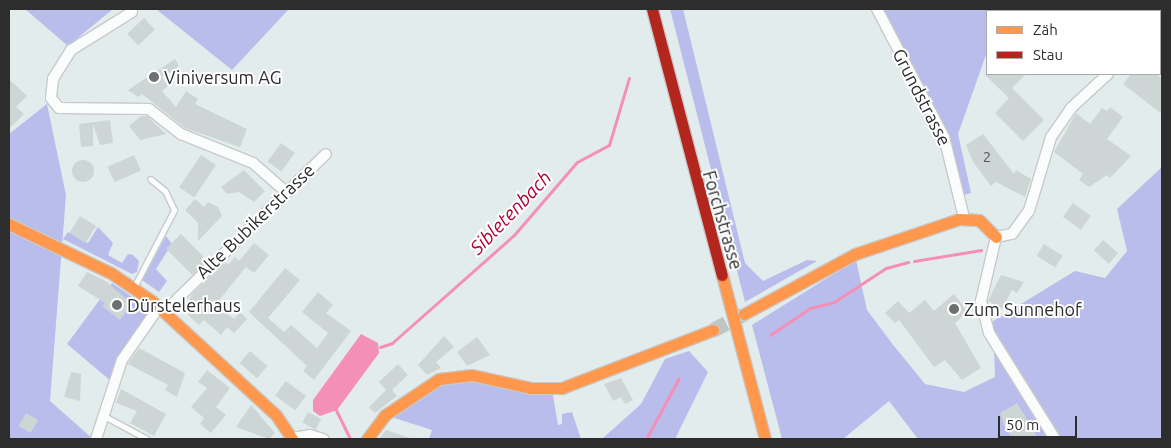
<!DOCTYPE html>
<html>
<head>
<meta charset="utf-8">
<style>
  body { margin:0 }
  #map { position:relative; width:1171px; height:448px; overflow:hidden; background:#e3ecec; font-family:Ubuntu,sans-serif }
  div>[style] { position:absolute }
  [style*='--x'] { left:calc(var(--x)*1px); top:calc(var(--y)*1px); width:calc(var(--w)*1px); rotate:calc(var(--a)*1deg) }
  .green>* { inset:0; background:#b9bdec }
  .water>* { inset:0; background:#f490b7 }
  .stream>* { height:3px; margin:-1.5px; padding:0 1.5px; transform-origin:1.5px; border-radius:1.5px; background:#f490b7 }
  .building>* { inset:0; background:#ced5d5; transform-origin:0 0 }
  .round { border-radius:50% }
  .secondary-tunnel>* { height:15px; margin-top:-7.5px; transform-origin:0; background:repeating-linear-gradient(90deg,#bfc6c6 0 15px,transparent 0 23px) }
  .roads { filter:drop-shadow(1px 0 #c8c9c9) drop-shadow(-1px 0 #c8c9c9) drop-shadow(0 1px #c8c9c9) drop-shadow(0 -1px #c8c9c9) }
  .lane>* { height:5px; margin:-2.5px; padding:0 2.5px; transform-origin:2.5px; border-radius:2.5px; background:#fbfcfc }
  .street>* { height:10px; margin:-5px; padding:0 5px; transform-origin:5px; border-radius:5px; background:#fbfcfc }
  .slow>* { height:11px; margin:-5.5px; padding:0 5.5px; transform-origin:5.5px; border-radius:5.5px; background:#ff974d }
  .jam>* { height:11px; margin:-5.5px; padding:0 5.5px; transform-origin:5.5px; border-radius:5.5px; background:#b3261e }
  .dots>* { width:14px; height:14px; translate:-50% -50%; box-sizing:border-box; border:2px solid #fff; border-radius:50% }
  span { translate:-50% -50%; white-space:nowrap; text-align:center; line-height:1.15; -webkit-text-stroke:4px #fff; paint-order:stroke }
  .number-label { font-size:15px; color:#565858 }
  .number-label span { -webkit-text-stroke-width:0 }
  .poi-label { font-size:18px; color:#2d2d2d }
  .left { translate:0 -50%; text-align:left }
  .street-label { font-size:18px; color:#2d2d2d }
  .water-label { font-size:19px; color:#ae0035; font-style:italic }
  .frame { position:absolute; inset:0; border:10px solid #2d2d2d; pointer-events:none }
  .legend { position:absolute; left:986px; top:10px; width:175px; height:65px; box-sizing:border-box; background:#fff; border:1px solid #ababab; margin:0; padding:6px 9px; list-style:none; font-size:15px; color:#2d2d2d }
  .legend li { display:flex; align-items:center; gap:10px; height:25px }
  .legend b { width:25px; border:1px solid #ababab }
  .scale { position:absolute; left:998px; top:416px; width:79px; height:22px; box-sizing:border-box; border:2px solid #2d2d2d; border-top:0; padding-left:6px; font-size:15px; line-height:18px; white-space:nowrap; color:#2d2d2d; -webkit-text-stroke:4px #fff; paint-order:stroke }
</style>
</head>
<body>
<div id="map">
  <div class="green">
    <div style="clip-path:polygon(25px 9px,113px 9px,68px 46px)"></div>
    <div style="clip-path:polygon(156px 9px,289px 9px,232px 70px)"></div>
    <div style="clip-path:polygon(670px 9px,683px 9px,745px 263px,763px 281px,807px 260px,817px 261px,745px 302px)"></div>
    <div style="clip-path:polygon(877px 9px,1162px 9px,1162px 59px,1160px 11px,987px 11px,987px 52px,958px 134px,971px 193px,960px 196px,953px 163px)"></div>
    <div style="clip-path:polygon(47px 104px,66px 195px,50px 401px,93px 439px,9px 439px,9px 134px)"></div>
    <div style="clip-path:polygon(1162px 167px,1162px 439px,918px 439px,889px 401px,843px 439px,782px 439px,752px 325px,856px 260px,867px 310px,894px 346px,925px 384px,964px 392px,995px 377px,993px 321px,1075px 271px,1105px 278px,1127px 251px,1117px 209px)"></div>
    <div style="clip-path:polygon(98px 227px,113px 243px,108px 255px,122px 263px,128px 254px,133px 255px,139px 261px,137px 272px,132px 274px,63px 239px,68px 232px,88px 243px)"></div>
    <div style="clip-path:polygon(166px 236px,172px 244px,156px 269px,167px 281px,159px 292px,142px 280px)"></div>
    <div style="clip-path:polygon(112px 283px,151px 310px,117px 361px,112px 382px,67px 344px)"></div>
    <div style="clip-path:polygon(689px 351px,708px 372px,675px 439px,602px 439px,641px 404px,665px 359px)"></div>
    <div style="clip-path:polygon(439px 379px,552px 390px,558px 425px,562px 424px,562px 414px,572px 412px,581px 439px,429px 439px,432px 430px,385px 415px)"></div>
  </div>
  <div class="water">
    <div style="clip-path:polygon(361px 334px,378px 343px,379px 353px,337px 410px,320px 416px,313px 411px,313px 400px)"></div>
  </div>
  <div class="stream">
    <div style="--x:914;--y:261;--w:68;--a:-9.3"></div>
    <div style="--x:770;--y:335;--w:48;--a:-34"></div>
    <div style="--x:810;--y:308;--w:25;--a:-14"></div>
    <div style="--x:834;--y:302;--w:62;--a:-33.2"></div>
    <div style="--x:886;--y:268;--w:23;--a:-15"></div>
    <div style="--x:380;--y:347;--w:13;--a:-18"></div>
    <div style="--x:392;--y:343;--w:163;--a:-41.5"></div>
    <div style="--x:514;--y:235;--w:96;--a:-49.2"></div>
    <div style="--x:577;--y:162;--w:36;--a:-28"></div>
    <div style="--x:609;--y:145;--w:70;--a:-73.4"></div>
    <div style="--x:336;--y:410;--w:32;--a:64"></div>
    <div style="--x:646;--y:439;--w:69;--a:-61.6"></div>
  </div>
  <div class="building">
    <div style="left:144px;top:18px;width:16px;height:23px;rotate:47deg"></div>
    <div style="clip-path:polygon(175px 59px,179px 66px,162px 77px,168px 86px,162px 91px,176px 107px,186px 91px,198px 99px,195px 104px,247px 129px,240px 147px,185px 128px,142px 94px,138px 97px,128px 90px)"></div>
    <div style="clip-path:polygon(984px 74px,1026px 74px,1012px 88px,1044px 120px,1023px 141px,995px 113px,1009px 98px)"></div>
    <div style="clip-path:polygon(1131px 74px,1156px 74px,1162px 79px,1162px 114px,1123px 84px)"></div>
    <div style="clip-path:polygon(9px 79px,27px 96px,16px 107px,24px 114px,9px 129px)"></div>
    <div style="clip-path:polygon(1110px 107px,1123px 117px,1107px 139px,1131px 156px,1110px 178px,1107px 175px,1089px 187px,1079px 180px,1083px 174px,1054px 152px,1076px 113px,1090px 124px,1102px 108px,1107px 111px)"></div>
    <div style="clip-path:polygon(141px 116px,147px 116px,166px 134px,140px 140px,129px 126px)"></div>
    <div style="clip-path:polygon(110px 120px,113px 143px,100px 145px,93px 124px,93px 146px,81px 147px,79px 124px)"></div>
    <div style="clip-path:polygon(983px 134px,1014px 174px,1016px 170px,1031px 179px,1025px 197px,996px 182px,991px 186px,973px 162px,966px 145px)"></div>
    <div style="left:281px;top:143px;width:17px;height:23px;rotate:36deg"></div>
    <div style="left:134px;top:155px;width:17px;height:29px;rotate:66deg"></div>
    <div style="left:201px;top:155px;width:18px;height:39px;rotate:34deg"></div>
    <div class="round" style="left:72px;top:160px;width:22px;height:22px"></div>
    <div style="clip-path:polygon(244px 170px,265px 191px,254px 202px,239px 192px,227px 194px,221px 187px)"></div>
    <div style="clip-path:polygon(195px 199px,204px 207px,208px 202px,218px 207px,222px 216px,198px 241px,198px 223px,185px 210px)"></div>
    <div style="left:1073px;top:203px;width:22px;height:17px;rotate:36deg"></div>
    <div style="left:80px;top:216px;width:19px;height:20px;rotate:32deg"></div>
    <div style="left:181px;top:234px;width:37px;height:21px;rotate:45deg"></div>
    <div style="left:1103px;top:240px;width:20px;height:14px;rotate:41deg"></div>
    <div style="clip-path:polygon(254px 243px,269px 255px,254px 273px,246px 267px,216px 304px,234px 319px,240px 312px,247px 319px,234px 333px,227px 327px,221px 335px,204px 320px,199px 325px,183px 310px,193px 293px,225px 262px,228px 265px,235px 257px,239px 261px)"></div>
    <div style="left:1044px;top:244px;width:22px;height:14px;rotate:32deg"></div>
    <div style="clip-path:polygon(285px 268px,300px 280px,268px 318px,284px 332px,291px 325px,317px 348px,328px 333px,302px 312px,318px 292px,333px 305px,326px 313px,351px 331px,314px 380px,303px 371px,307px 366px,249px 312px)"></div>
    <div style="clip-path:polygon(87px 272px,107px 282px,132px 304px,120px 320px,102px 306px,105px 303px,78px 286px)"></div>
    <div style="clip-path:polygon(1001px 275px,1024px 282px,1017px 293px,1012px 290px,1002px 309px,988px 301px)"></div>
    <div style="clip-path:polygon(954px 294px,968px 312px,955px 323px,981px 368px,962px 380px,945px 360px,934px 367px,899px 320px,895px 323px,885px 313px,898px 301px,909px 313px,925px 300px,934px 311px)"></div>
    <div style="clip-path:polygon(444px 336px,454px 347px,436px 362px,441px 368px,427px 375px,418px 365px)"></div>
    <div style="clip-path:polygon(477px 337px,490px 355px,467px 366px,457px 352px)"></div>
    <div style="clip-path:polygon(139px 348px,185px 373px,177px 397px,165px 390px,168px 385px,128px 364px)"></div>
    <div style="left:250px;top:351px;width:23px;height:16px;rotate:41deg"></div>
    <div style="clip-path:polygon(398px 364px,408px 375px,392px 390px,397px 396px,375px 413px,369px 407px,386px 390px,379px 382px)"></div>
    <div style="clip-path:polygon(207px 370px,230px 388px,216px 407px,226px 415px,211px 433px,200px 424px,204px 418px,191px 407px,207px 388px,198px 382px)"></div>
    <div style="clip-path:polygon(71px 372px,81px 374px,80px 401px,64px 397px)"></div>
    <div style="clip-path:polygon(621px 378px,633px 400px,625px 404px,621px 397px,613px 401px,604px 384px)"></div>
    <div style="left:286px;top:381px;width:25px;height:18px;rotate:37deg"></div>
    <div style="clip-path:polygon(121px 389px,166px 414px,154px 436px,130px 423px,137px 411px,116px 403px)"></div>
    <div style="clip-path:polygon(1017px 403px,1033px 429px,1038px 439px,1012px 439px,1004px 425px,1000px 413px)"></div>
    <div style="clip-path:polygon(251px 405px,275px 433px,269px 439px,236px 427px)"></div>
    <div style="left:308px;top:412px;width:15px;height:12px;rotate:28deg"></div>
    <div style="left:26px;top:413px;width:14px;height:15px;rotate:30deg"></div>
    <div style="clip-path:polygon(386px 430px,410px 438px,409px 439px,379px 439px)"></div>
  </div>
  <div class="secondary-tunnel">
    <div style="--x:713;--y:330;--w:34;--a:-28"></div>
  </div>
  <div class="roads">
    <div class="lane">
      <div style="--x:134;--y:287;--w:87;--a:-62.5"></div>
      <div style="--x:174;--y:210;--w:21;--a:-115"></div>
      <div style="--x:165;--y:191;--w:19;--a:-141"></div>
      <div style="--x:106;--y:417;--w:47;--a:28.2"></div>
    </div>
    <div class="street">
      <div style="--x:877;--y:9;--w:144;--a:62.4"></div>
      <div style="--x:944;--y:137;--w:83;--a:76.1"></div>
      <div style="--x:132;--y:12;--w:72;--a:148.1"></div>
      <div style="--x:71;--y:50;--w:34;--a:122"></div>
      <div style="--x:53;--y:79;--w:19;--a:96"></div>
      <div style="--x:51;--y:98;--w:13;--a:51"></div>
      <div style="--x:59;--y:108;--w:90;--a:0.6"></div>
      <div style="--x:149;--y:109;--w:41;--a:38"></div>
      <div style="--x:181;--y:134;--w:78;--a:21.9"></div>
      <div style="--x:253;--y:163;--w:44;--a:41.3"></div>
      <div style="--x:1160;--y:16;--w:4;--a:-63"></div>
      <div style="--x:164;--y:312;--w:226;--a:-44.3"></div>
      <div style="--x:292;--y:438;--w:18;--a:-9"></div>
      <div style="--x:310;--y:435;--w:14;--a:17"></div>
      <div style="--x:96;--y:439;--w:83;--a:-71.8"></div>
      <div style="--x:122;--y:360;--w:65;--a:-55.1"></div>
      <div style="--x:1055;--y:439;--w:125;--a:-121.9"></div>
      <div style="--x:989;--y:333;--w:33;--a:-104"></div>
      <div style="--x:981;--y:301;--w:66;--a:-76.8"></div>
      <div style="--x:996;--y:237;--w:16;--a:-11"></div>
      <div style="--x:1012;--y:234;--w:29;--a:-54"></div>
      <div style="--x:1029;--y:211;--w:77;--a:-73.4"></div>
      <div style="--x:1051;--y:137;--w:35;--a:-55"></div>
      <div style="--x:1071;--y:108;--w:50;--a:-42.6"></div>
    </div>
    <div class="slow">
      <div style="--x:9;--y:224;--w:113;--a:25.7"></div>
      <div style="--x:111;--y:273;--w:50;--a:34.3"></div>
      <div style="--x:152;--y:301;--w:168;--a:42.6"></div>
      <div style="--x:276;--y:415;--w:29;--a:56"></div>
      <div style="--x:722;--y:275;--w:170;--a:75.3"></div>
      <div style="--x:744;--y:314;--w:126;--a:-28.4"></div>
      <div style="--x:855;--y:254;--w:110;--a:-18.6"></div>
      <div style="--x:959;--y:219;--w:20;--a:3"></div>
      <div style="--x:979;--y:220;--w:24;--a:45"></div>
      <div style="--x:367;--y:439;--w:30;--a:-53"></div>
      <div style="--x:385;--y:415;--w:65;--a:-33.7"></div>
      <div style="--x:439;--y:379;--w:33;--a:-7"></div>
      <div style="--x:472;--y:375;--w:60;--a:12.4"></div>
      <div style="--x:531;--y:388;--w:31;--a:0"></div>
      <div style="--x:562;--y:388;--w:162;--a:-21"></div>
    </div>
    <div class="jam">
      <div style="--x:652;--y:9;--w:275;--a:75.3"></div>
    </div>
  </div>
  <div class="dots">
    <div style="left:154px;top:77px;background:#6d7070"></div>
    <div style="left:117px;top:305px;background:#6d7070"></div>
    <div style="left:954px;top:309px;background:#6d7070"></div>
  </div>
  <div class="number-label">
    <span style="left:987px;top:157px">2</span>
  </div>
  <div class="poi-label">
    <span class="left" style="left:164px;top:77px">Viniversum AG</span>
    <span class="left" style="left:127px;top:305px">Dürstelerhaus</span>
    <span class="left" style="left:964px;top:309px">Zum Sunnehof</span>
  </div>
  <div class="street-label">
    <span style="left:922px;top:97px;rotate:63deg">Grundstrasse</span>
    <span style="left:723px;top:220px;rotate:74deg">Forchstrasse</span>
    <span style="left:255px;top:221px;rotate:-44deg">Alte Bubikerstrasse</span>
  </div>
  <div class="water-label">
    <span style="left:511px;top:213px;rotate:-46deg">Sibletenbach</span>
  </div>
  <div class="frame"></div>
  <ul class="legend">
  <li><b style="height:6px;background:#ff974d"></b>Zäh</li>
  <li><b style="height:6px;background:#b3261e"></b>Stau</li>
  </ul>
  <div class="scale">50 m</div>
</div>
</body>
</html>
